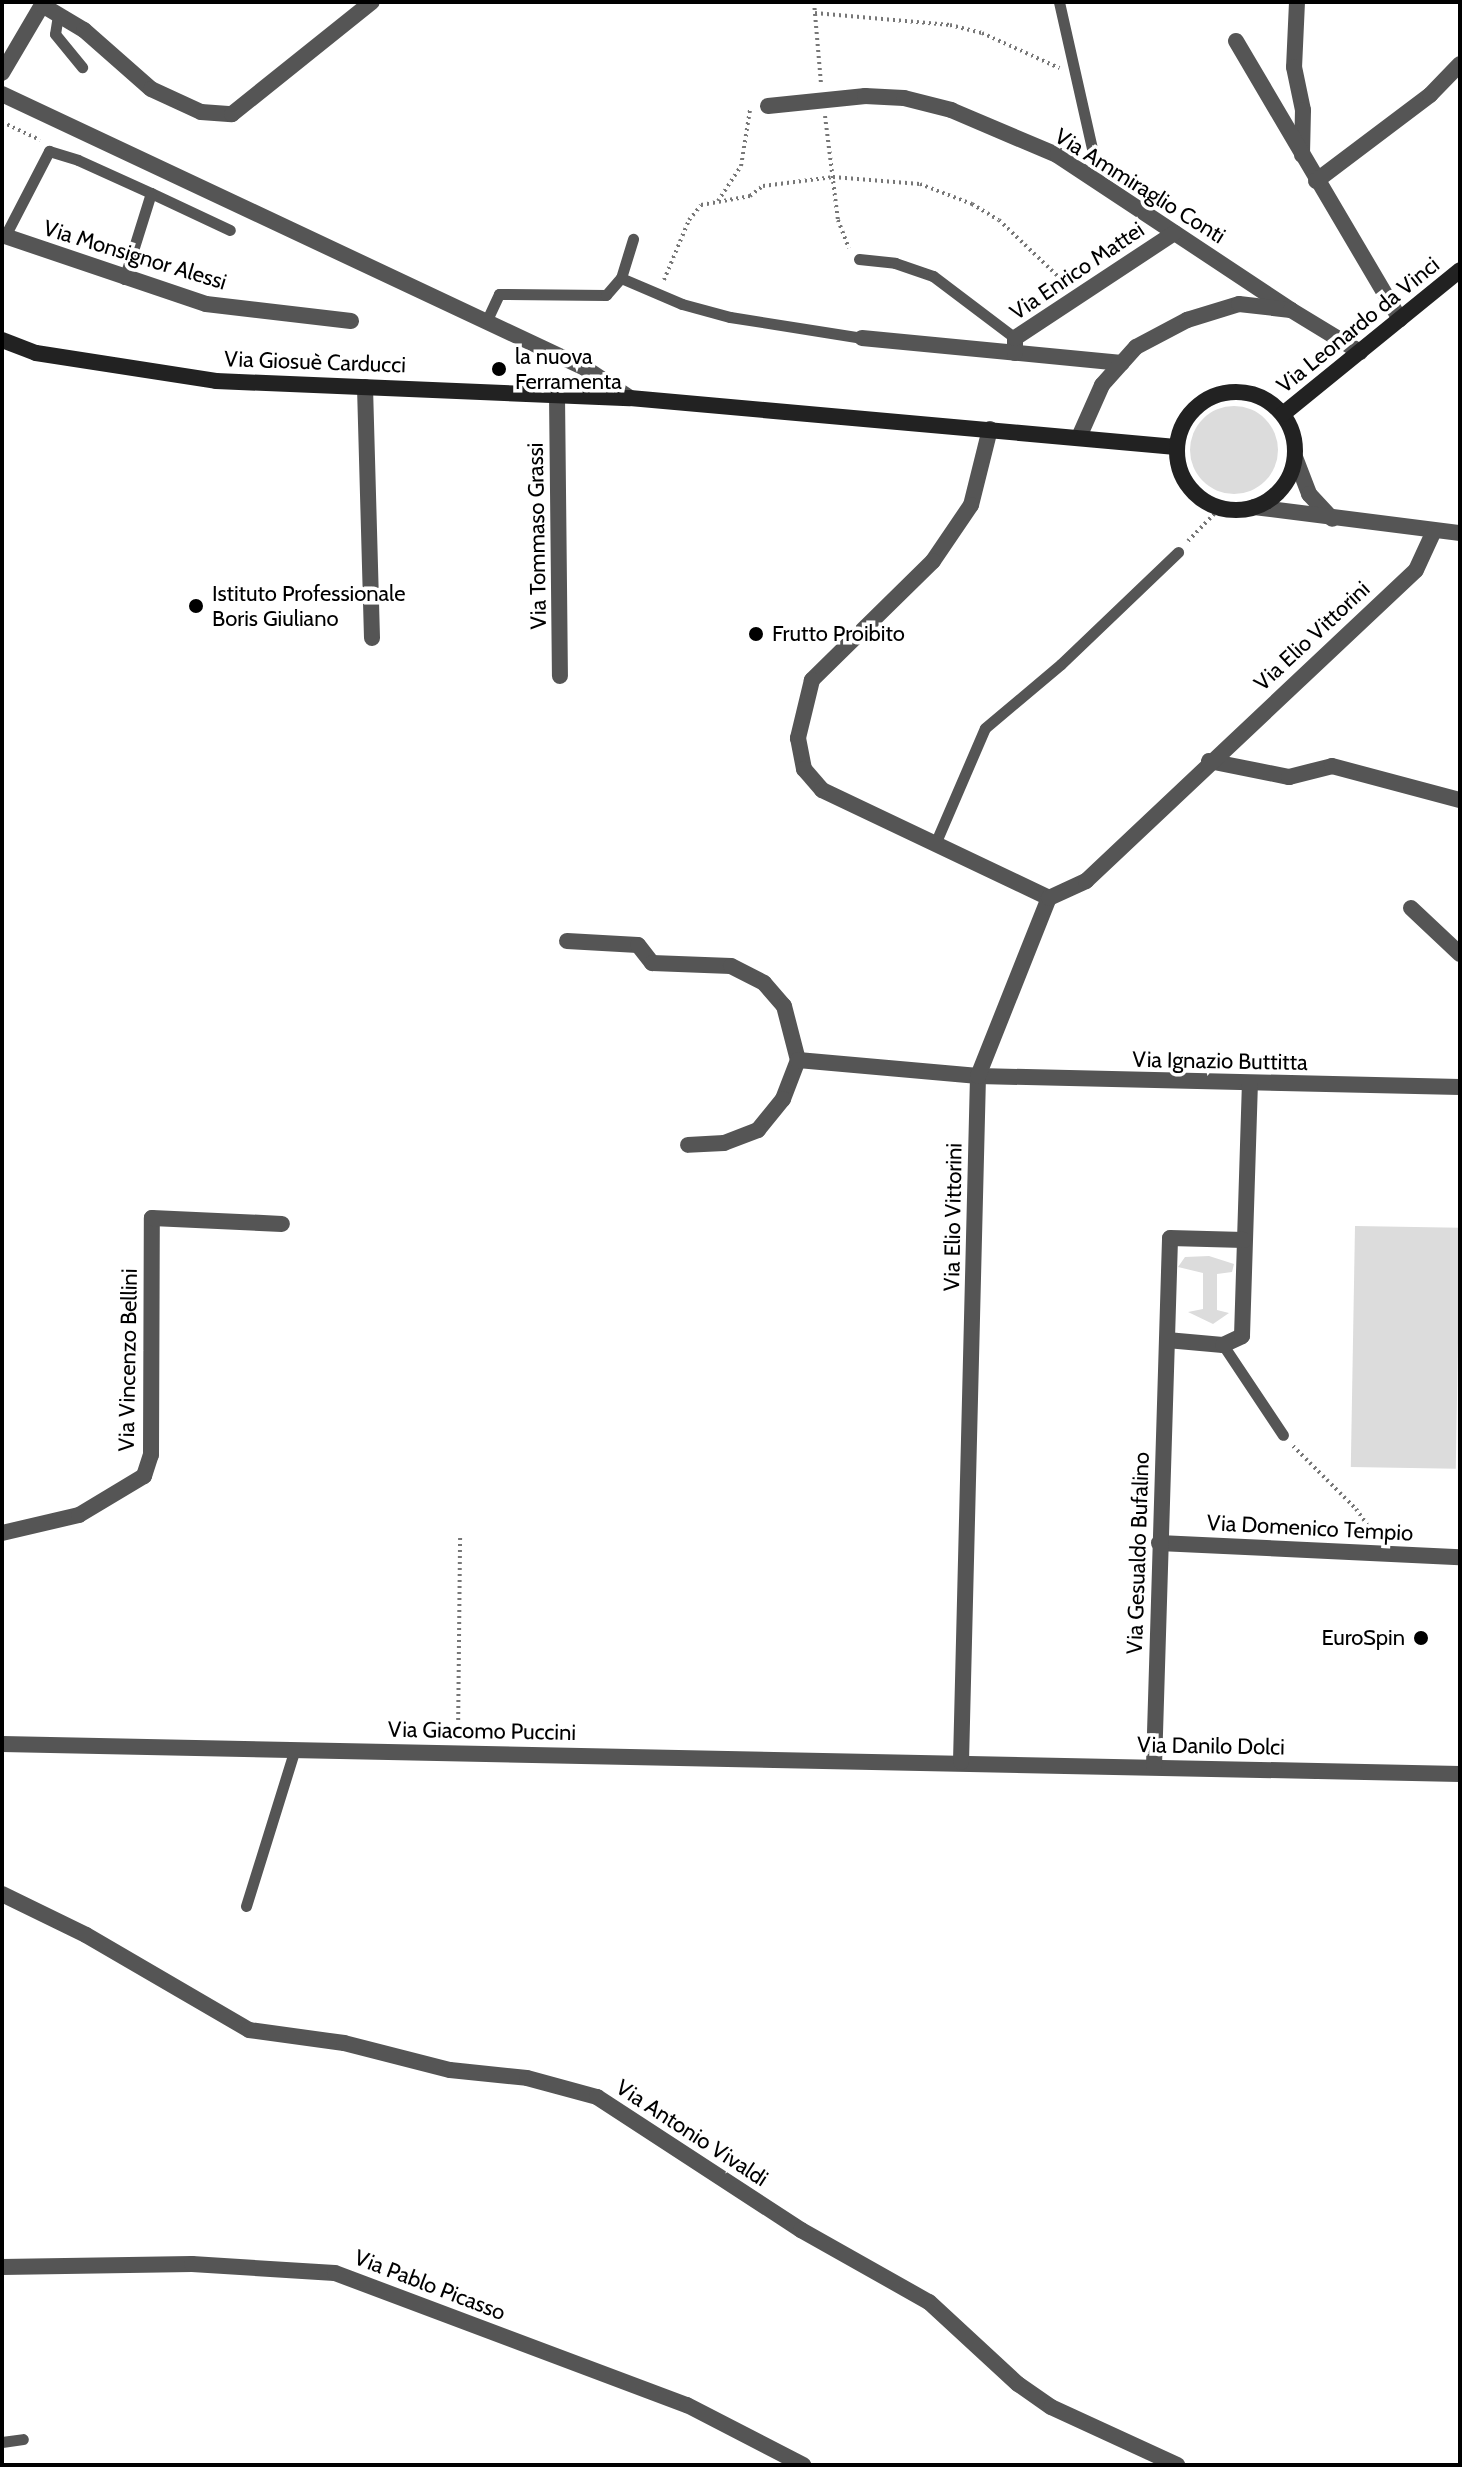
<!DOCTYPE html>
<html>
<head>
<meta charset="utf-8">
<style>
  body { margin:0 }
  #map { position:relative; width:1462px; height:2467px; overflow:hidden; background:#fff; font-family:Cabin,sans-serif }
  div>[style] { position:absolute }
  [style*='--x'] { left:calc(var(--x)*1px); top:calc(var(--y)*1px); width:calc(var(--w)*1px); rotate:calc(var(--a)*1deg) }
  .green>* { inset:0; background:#dcdcdc; transform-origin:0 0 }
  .round { border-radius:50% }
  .path>* { height:4px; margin-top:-2px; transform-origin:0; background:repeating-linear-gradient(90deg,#777 0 2px,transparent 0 6px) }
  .lane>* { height:11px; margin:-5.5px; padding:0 5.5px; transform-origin:5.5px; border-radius:5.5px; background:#555 }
  .street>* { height:16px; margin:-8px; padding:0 8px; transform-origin:8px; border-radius:8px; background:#555 }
  .secondary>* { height:16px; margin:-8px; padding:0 8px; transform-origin:8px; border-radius:8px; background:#222 }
  .secondary>.ring { margin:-8px; padding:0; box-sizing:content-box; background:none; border:16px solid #222; border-radius:50% }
  .dots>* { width:22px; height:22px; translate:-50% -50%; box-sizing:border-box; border:4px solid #fff; border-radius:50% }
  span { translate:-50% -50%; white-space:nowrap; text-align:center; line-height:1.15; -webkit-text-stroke:7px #fff; paint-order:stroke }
  .street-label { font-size:22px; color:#000 }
  .poi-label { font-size:22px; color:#000 }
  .left { translate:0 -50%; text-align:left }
  .right { translate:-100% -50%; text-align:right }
  .frame { position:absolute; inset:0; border:4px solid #000; pointer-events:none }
</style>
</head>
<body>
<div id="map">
  <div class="green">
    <div class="round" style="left:1190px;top:406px;width:88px;height:88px"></div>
    <div style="left:1355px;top:1226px;width:105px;height:241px;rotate:1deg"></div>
    <div style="clip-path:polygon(1209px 1256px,1234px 1264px,1232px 1272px,1217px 1274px,1217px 1310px,1229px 1313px,1213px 1324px,1188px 1312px,1203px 1309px,1203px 1273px,1178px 1267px,1185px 1257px)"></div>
  </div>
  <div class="path">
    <div style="--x:814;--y:2;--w:81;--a:85.1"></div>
    <div style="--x:815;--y:13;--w:136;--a:5.1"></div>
    <div style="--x:950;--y:25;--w:33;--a:14"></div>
    <div style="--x:982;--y:33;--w:85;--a:24.4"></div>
    <div style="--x:825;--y:116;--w:105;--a:82.9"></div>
    <div style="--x:838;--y:220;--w:30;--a:69"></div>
    <div style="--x:2;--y:122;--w:42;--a:25.3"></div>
    <div style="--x:718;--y:201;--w:42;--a:-56.7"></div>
    <div style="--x:741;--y:166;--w:57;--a:-80.9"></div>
    <div style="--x:664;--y:280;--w:65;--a:-67.4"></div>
    <div style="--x:689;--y:220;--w:19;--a:-51"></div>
    <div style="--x:701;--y:205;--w:50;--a:-10.4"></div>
    <div style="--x:750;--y:196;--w:16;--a:-38"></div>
    <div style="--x:763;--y:186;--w:71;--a:-7.3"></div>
    <div style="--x:833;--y:177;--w:87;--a:4.6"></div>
    <div style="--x:920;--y:184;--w:56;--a:21"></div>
    <div style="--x:972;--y:204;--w:31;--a:31"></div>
    <div style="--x:999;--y:220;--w:91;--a:43.7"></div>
    <div style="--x:1188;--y:541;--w:46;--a:-45.9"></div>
    <div style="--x:1293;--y:1446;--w:89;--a:45"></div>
    <div style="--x:1356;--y:1509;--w:19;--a:54"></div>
    <div style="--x:1367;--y:1524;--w:11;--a:90"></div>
    <div style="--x:458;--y:1738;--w:200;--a:-89.4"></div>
  </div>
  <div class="lane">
    <div style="--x:1059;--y:2;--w:187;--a:77.3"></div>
    <div style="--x:58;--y:15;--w:19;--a:99"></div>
    <div style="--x:55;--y:34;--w:43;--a:50.7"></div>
    <div style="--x:151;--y:193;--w:87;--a:25.1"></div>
    <div style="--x:5;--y:236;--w:96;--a:-62.6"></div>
    <div style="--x:49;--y:151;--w:30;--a:17"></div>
    <div style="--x:78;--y:160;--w:80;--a:24.3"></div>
    <div style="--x:151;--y:193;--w:90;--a:107.4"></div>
    <div style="--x:859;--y:259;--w:36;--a:6"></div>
    <div style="--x:895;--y:263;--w:40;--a:18.9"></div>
    <div style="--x:933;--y:276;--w:103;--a:37.1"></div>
    <div style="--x:621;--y:278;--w:66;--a:23.1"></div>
    <div style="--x:682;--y:304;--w:50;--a:15.2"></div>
    <div style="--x:730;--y:317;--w:134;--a:9"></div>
    <div style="--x:486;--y:322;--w:31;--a:-65"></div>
    <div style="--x:499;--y:294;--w:107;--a:0.5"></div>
    <div style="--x:606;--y:295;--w:23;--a:-49"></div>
    <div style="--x:621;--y:278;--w:41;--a:-72.9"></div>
    <div style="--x:935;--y:844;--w:126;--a:-66.7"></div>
    <div style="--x:985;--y:728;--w:99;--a:-40.1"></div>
    <div style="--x:1061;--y:664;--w:162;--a:-43.7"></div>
    <div style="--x:1223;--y:1345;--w:108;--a:56.3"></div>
    <div style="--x:246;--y:1906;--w:164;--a:-72.7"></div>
    <div style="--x:2;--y:2442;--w:21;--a:-8"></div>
  </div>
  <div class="street">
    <div style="--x:1297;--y:2;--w:65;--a:92.6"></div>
    <div style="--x:1294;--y:67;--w:44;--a:78.2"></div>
    <div style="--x:1303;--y:110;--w:45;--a:91.3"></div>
    <div style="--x:1236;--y:41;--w:323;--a:59.5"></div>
    <div style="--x:2;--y:73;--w:79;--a:-59.5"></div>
    <div style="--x:42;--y:5;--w:49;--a:30.8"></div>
    <div style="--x:84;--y:30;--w:89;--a:41.4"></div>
    <div style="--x:151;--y:89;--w:55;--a:24.7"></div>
    <div style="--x:201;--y:112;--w:31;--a:4"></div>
    <div style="--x:232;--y:114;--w:179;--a:-38.7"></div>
    <div style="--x:2;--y:94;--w:644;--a:25.17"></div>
    <div style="--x:585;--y:368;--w:54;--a:33.7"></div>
    <div style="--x:768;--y:106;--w:98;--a:-5.9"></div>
    <div style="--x:865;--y:96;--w:39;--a:3"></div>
    <div style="--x:904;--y:98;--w:49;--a:14.3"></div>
    <div style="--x:951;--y:110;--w:115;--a:23"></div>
    <div style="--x:1057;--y:155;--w:281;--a:33.5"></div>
    <div style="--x:1316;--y:181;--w:143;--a:-37"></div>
    <div style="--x:1430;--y:95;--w:43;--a:-45.9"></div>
    <div style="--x:2;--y:235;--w:215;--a:18.7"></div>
    <div style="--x:206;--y:304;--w:146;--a:6.7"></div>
    <div style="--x:862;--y:338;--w:261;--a:5.5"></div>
    <div style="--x:1015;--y:353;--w:15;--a:-90"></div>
    <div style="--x:1015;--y:338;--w:191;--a:-33.4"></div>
    <div style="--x:365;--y:387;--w:251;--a:88.4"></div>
    <div style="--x:557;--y:395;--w:281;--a:89.4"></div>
    <div style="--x:990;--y:429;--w:78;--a:104"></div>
    <div style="--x:971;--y:505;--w:68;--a:124.2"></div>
    <div style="--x:933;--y:561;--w:170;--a:135.5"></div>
    <div style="--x:812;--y:680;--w:60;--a:103.6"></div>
    <div style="--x:798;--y:738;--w:32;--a:79"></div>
    <div style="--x:804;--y:769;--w:28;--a:49"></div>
    <div style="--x:822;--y:790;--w:251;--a:25.4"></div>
    <div style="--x:1079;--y:437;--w:57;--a:-66.1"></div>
    <div style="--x:1102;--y:385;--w:51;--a:-48.2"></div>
    <div style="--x:1136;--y:347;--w:58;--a:-27.9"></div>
    <div style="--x:1187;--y:320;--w:54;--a:-17.1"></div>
    <div style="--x:1239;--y:304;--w:52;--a:6.6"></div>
    <div style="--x:1291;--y:310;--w:81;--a:31.3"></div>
    <div style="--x:1295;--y:457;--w:40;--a:69"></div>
    <div style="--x:1309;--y:494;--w:34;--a:47"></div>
    <div style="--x:1254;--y:507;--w:208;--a:7.2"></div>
    <div style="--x:1209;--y:761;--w:82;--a:11.3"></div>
    <div style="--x:1289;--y:777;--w:44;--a:-14.3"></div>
    <div style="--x:1332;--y:766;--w:132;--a:14.9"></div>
    <div style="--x:1411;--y:908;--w:67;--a:43.2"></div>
    <div style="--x:567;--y:941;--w:71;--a:3.2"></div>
    <div style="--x:638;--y:945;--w:23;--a:52"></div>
    <div style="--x:652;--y:963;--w:79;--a:2.2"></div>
    <div style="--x:731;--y:966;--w:37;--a:27"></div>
    <div style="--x:764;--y:983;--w:30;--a:49"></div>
    <div style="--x:784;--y:1006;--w:56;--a:75.5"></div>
    <div style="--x:798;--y:1060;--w:42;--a:111"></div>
    <div style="--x:783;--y:1099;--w:40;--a:129"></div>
    <div style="--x:758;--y:1130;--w:36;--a:159"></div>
    <div style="--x:724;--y:1143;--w:36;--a:177"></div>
    <div style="--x:798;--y:1060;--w:181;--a:5.1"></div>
    <div style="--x:978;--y:1076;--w:482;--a:1.3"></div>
    <div style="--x:1167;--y:1340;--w:56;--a:5.1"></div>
    <div style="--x:1223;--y:1345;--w:21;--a:-25"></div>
    <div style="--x:1242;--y:1336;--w:252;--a:-88.2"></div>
    <div style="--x:2;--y:1533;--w:79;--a:-13.2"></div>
    <div style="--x:79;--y:1515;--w:76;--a:-31"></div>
    <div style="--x:144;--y:1476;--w:22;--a:-72"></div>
    <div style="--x:151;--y:1455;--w:237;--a:-89.8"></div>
    <div style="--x:152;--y:1218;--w:130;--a:2.6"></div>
    <div style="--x:1159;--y:1543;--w:301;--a:2.7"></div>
    <div style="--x:2;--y:1744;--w:1458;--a:1.18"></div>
    <div style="--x:961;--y:1762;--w:686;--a:-88.58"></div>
    <div style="--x:978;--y:1076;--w:192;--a:-68.3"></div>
    <div style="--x:1049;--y:898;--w:41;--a:-24.7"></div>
    <div style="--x:1086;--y:881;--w:453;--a:-43.3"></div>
    <div style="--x:1416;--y:570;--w:41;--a:-65.3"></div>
    <div style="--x:1154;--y:1766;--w:528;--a:-88.26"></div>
    <div style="--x:1170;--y:1238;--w:74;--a:1.5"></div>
    <div style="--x:2;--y:1894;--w:93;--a:26"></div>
    <div style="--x:86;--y:1935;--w:189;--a:30.2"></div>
    <div style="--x:249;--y:2030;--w:96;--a:7.8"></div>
    <div style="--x:344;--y:2043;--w:109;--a:14.3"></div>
    <div style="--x:450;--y:2070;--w:77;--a:5.9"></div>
    <div style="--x:527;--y:2078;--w:73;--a:15.2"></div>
    <div style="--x:597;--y:2097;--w:244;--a:33.1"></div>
    <div style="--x:801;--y:2230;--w:147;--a:29.4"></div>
    <div style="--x:929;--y:2302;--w:121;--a:42.7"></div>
    <div style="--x:1018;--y:2384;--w:40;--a:34.9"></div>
    <div style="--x:1051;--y:2407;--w:139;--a:24.7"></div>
    <div style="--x:2;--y:2267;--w:190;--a:-0.9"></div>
    <div style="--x:192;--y:2264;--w:143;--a:3.6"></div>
    <div style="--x:335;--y:2273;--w:376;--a:20.6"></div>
    <div style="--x:687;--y:2405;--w:131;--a:27.3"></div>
  </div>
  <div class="secondary">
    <div style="--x:2;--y:340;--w:36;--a:21"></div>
    <div style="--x:36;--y:353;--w:182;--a:8.8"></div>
    <div style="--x:216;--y:381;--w:414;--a:2.4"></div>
    <div style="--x:630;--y:398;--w:548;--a:5.13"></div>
    <div class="ring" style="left:1177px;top:392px;width:102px;height:102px"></div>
    <div style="--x:1283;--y:414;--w:228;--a:-39.1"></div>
  </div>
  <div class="dots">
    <div style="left:499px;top:369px;background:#000"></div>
    <div style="left:196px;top:606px;background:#000"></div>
    <div style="left:756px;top:634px;background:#000"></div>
    <div style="left:1421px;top:1638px;background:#000"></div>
  </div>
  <div class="street-label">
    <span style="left:1140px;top:186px;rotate:32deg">Via Ammiraglio Conti</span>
    <span style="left:135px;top:255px;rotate:17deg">Via Monsignor Alessi</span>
    <span style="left:1077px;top:271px;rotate:-34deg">Via Enrico Mattei</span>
    <span style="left:1358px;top:325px;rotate:-39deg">Via Leonardo da Vinci</span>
    <span style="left:315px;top:362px;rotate:2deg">Via Giosuè Carducci</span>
    <span style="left:537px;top:536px;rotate:-91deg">Via Tommaso Grassi</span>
    <span style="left:1312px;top:636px;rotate:-43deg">Via Elio Vittorini</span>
    <span style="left:1220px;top:1061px;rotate:1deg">Via Ignazio Buttitta</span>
    <span style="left:953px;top:1217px;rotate:-89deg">Via Elio Vittorini</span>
    <span style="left:128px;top:1360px;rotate:-89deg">Via Vincenzo Bellini</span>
    <span style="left:1310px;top:1528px;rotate:3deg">Via Domenico Tempio</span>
    <span style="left:1138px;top:1553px;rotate:-88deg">Via Gesualdo Bufalino</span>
    <span style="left:482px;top:1731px;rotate:1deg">Via Giacomo Puccini</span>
    <span style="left:1211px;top:1746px;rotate:1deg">Via Danilo Dolci</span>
    <span style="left:692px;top:2133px;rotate:33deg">Via Antonio Vivaldi</span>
    <span style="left:430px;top:2285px;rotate:21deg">Via Pablo Picasso</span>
  </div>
  <div class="poi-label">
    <span class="left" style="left:515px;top:369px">la nuova<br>Ferramenta</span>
    <span class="left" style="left:212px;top:606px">Istituto Professionale<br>Boris Giuliano</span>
    <span class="left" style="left:772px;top:634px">Frutto Proibito</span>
    <span class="right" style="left:1405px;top:1638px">EuroSpin</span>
  </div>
  <div class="frame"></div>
</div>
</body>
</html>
